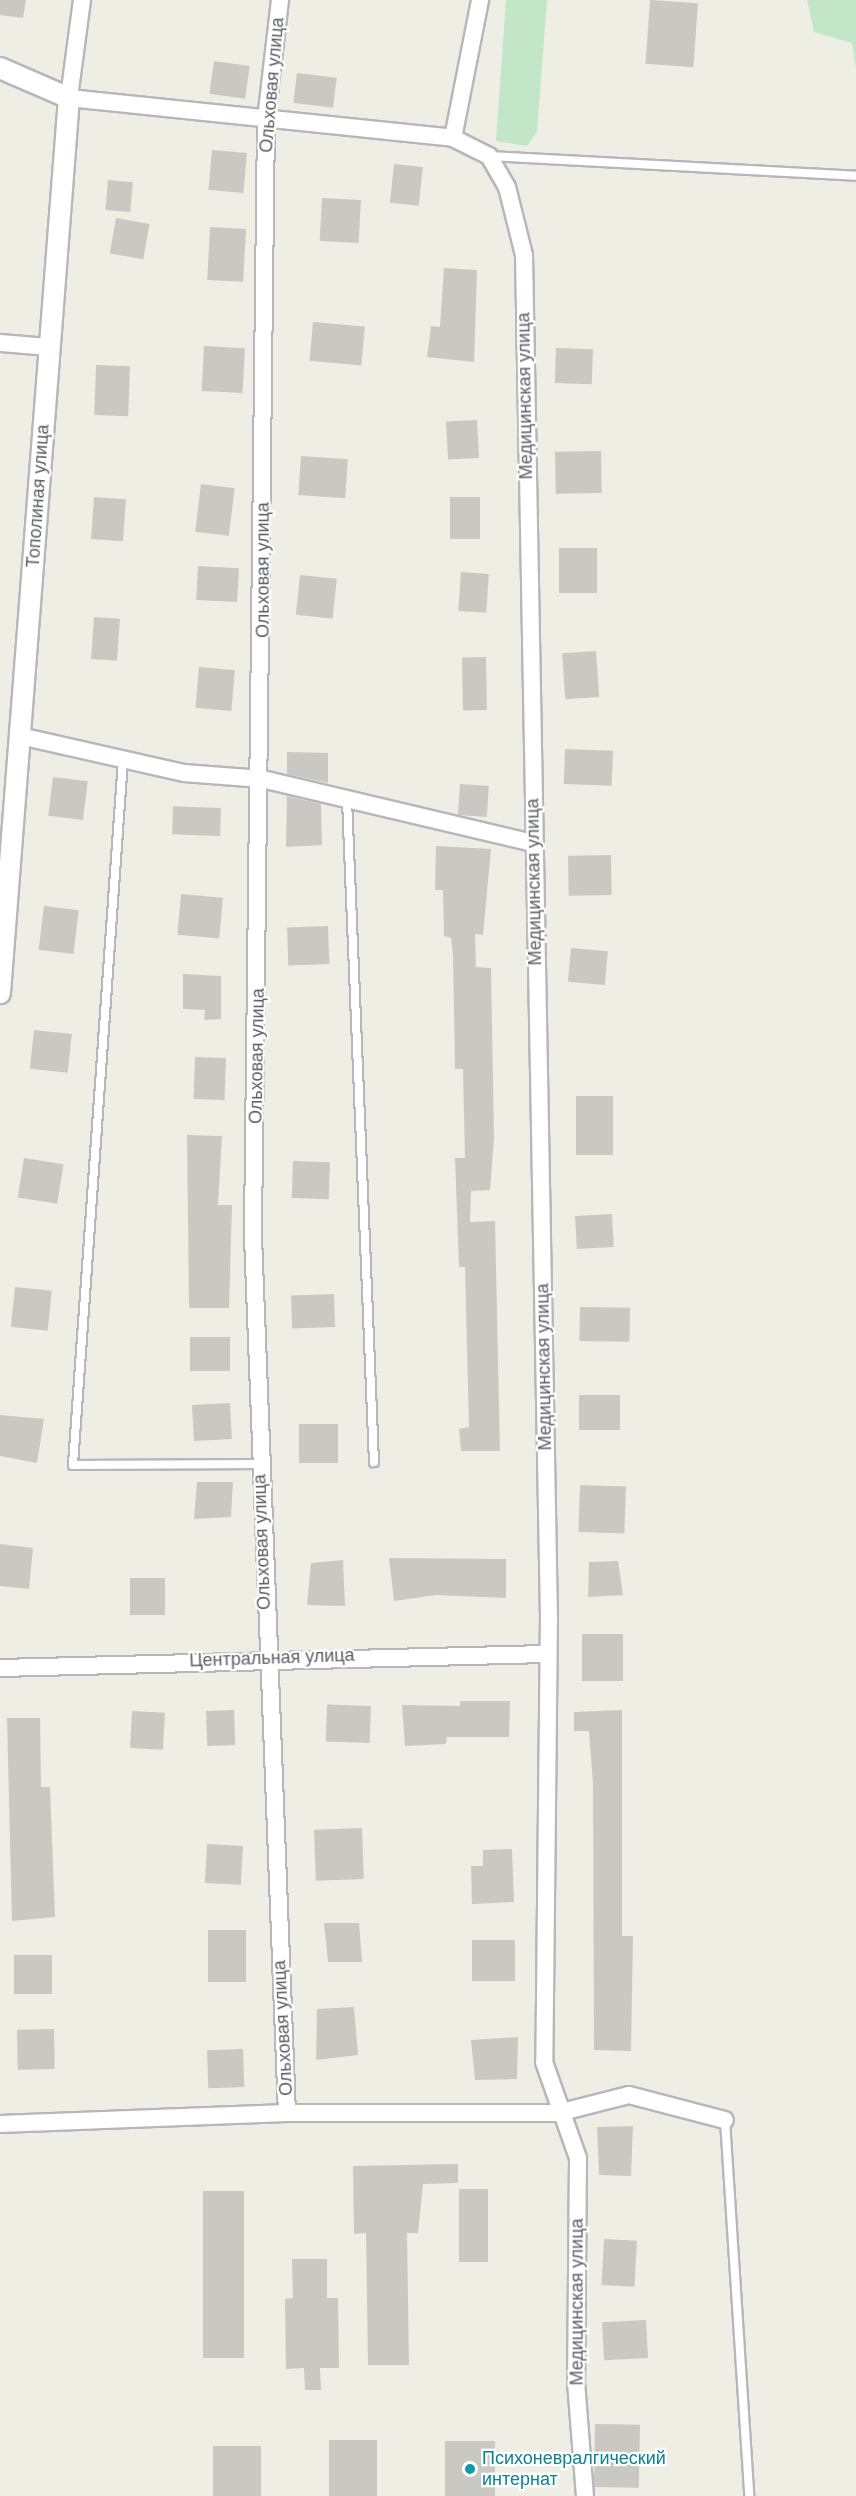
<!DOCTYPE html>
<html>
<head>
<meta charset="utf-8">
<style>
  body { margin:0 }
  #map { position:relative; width:856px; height:2496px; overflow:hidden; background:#efeee5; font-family:"DM Sans",sans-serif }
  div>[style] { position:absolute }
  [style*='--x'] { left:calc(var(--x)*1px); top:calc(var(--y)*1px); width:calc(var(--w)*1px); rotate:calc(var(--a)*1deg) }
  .green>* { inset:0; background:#c2e6c7 }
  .building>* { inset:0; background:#cac8c2; transform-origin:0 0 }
  .roads { filter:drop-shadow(2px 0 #b6b7bc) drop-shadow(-2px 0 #b6b7bc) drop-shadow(0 2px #b6b7bc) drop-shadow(0 -2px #b6b7bc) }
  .service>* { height:8px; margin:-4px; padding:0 4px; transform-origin:4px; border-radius:4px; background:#fff }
  .minor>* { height:16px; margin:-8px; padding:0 8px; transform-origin:8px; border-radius:8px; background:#fff }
  .tertiary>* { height:20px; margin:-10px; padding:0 10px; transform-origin:10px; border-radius:10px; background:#fff }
  .dots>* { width:16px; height:16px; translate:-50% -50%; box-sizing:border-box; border:3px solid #fff; border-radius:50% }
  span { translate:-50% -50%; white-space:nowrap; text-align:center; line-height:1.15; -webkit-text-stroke:4.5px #fff; paint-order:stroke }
  .street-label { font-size:18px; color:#5d6065 }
  .culture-label { font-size:18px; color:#0d838f }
  .left { translate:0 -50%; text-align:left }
</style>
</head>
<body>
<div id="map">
  <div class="green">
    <div style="clip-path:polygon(506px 0,547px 0,537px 132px,527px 146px,496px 141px)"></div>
    <div style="clip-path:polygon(807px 0,856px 0,856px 68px,852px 43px,814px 32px)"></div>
  </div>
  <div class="building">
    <div style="clip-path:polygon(0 0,26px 0,23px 18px,0 15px)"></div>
    <div style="left:650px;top:0;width:48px;height:64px;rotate:4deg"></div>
    <div style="left:214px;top:61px;width:36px;height:33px;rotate:8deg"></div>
    <div style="left:297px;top:73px;width:40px;height:30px;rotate:7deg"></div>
    <div style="left:212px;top:150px;width:35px;height:40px;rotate:5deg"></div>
    <div style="left:394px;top:164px;width:29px;height:39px;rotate:6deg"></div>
    <div style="left:108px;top:180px;width:25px;height:30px;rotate:5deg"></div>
    <div style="left:322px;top:198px;width:39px;height:43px;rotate:3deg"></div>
    <div style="left:116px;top:218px;width:34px;height:36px;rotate:10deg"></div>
    <div style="left:210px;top:227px;width:36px;height:53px;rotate:3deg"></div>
    <div style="clip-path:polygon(444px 268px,477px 270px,474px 362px,427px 357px,431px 326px,440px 327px)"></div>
    <div style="left:313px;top:322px;width:52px;height:39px;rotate:5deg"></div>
    <div style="left:204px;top:346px;width:41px;height:45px;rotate:3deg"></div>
    <div style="left:556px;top:348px;width:37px;height:35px;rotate:2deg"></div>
    <div style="left:96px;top:365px;width:34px;height:50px;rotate:2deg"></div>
    <div style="left:477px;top:420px;width:38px;height:31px;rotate:87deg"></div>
    <div style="left:601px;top:451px;width:42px;height:46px;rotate:89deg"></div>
    <div style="left:301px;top:456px;width:47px;height:39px;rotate:4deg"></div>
    <div style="left:201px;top:484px;width:34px;height:48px;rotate:7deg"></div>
    <div style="left:94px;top:497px;width:32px;height:42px;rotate:4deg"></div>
    <div style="left:450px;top:497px;width:30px;height:42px"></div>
    <div style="left:559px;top:548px;width:38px;height:45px"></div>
    <div style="left:198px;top:566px;width:41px;height:34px;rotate:3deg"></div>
    <div style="left:461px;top:572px;width:28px;height:39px;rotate:4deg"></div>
    <div style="left:300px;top:575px;width:37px;height:40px;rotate:6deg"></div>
    <div style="left:94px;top:617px;width:26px;height:42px;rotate:4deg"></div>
    <div style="left:596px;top:651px;width:46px;height:34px;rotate:86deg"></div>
    <div style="left:486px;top:657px;width:53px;height:24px;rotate:89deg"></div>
    <div style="left:199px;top:667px;width:36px;height:41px;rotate:5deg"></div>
    <div style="left:565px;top:749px;width:48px;height:35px;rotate:2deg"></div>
    <div style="clip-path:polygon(287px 752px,328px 753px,328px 783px,287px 774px)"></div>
    <div style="left:53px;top:777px;width:35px;height:39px;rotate:7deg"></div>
    <div style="left:460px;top:784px;width:29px;height:31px;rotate:4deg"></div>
    <div style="clip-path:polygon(287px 796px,321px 804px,322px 845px,286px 847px)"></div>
    <div style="left:221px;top:808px;width:28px;height:48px;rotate:92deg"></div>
    <div style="clip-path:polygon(436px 846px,491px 849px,483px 935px,475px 934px,476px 967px,491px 968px,494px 1139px,490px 1190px,471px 1191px,470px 1222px,495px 1221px,500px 1451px,461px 1451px,459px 1429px,469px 1427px,465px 1267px,459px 1267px,455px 1158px,465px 1158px,463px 1069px,455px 1069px,453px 956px,451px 938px,444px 936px,443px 890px,435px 890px)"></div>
    <div style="left:611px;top:855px;width:40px;height:43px;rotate:89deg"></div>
    <div style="left:181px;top:894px;width:42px;height:41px;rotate:5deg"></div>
    <div style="left:44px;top:906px;width:35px;height:44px;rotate:7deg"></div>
    <div style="left:328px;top:926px;width:38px;height:41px;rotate:88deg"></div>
    <div style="left:571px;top:948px;width:37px;height:34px;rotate:5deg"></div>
    <div style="clip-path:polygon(183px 974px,221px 976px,221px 1019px,204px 1020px,205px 1010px,183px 1009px)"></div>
    <div style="left:34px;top:1030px;width:38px;height:39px;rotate:6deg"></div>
    <div style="left:195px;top:1057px;width:31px;height:42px;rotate:2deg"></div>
    <div style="left:576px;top:1096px;width:37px;height:59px"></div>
    <div style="clip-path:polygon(187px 1135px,222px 1136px,218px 1205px,232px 1205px,229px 1308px,189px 1308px)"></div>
    <div style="left:24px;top:1158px;width:40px;height:40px;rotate:9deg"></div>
    <div style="left:293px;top:1161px;width:37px;height:37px;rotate:2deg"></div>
    <div style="left:612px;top:1214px;width:33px;height:37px;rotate:87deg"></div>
    <div style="left:15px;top:1287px;width:37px;height:40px;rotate:6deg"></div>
    <div style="left:334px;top:1294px;width:33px;height:43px;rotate:88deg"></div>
    <div style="left:580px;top:1307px;width:50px;height:34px;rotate:1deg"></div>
    <div style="left:190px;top:1337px;width:40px;height:34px"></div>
    <div style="left:579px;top:1395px;width:41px;height:35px"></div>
    <div style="left:230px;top:1403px;width:36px;height:38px;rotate:87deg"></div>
    <div style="clip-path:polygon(0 1415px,44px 1419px,37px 1463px,0 1456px)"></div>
    <div style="left:299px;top:1424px;width:39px;height:39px"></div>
    <div style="clip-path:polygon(197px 1482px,233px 1482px,231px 1517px,194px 1519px)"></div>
    <div style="left:580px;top:1485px;width:46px;height:47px;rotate:2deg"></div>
    <div style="clip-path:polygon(0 1544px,33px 1548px,29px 1589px,0 1586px)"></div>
    <div style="clip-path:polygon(389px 1558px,506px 1559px,506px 1598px,436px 1595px,394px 1601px)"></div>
    <div style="clip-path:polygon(343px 1560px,345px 1606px,307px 1605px,311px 1563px)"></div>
    <div style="clip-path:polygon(618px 1561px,623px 1595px,588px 1597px,589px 1562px)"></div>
    <div style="left:130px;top:1578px;width:35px;height:37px"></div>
    <div style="left:623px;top:1634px;width:47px;height:41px;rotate:90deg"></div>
    <div style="clip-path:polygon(460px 1701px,510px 1701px,509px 1737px,447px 1737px,446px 1744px,405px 1746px,402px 1705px,460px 1706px)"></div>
    <div style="left:371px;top:1706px;width:37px;height:44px;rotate:92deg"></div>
    <div style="left:234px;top:1710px;width:35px;height:28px;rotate:88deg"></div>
    <div style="clip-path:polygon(622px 1710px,622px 1936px,633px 1936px,631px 2051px,594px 2050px,593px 1784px,589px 1731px,574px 1731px,574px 1712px)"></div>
    <div style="left:132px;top:1711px;width:33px;height:37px;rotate:3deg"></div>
    <div style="clip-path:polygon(7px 1718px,40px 1718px,41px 1787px,50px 1787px,55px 1917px,12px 1921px)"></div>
    <div style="left:362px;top:1828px;width:51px;height:48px;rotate:88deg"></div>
    <div style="left:207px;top:1844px;width:36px;height:39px;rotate:3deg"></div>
    <div style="clip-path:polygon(512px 1849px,514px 1902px,472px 1904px,471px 1866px,483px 1866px,483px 1850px)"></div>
    <div style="clip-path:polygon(324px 1923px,359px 1923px,362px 1962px,328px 1962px)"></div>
    <div style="left:208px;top:1930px;width:38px;height:52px"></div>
    <div style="left:472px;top:1940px;width:43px;height:41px"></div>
    <div style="left:14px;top:1955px;width:38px;height:39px"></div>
    <div style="clip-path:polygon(354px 2007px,358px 2055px,316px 2060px,317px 2009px)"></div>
    <div style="left:54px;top:2029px;width:40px;height:37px;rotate:89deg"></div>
    <div style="clip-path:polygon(518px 2037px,517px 2079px,475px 2080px,471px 2040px)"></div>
    <div style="left:243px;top:2049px;width:38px;height:36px;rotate:88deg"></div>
    <div style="clip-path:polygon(633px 2126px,631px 2176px,599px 2175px,597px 2127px)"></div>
    <div style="clip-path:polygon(458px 2164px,458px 2183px,423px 2184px,418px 2233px,407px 2233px,409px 2365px,368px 2365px,366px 2233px,354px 2234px,353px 2166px)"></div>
    <div style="left:459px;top:2189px;width:29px;height:73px"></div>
    <div style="left:203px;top:2191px;width:41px;height:167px"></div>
    <div style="left:604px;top:2239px;width:33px;height:46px;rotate:3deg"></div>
    <div style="clip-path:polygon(292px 2259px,327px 2259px,327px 2298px,338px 2298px,339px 2368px,320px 2368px,321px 2390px,305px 2390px,304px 2368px,286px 2369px,285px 2299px,293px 2298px)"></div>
    <div style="left:646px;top:2320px;width:38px;height:44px;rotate:87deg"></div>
    <div style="left:595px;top:2424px;width:45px;height:63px;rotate:1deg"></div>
    <div style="left:329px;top:2440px;width:48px;height:56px"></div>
    <div style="left:445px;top:2441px;width:50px;height:55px"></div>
    <div style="left:213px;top:2446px;width:48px;height:50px"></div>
  </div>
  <div class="roads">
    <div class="service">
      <div style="--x:489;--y:156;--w:368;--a:3.1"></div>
      <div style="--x:123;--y:760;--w:707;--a:94.06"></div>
      <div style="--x:73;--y:1465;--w:187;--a:-0.3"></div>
      <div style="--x:347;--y:799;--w:664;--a:87.67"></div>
      <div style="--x:725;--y:2120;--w:377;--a:86.3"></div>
    </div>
    <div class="minor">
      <div style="--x:82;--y:0;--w:99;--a:97.6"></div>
      <div style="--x:69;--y:98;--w:386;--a:5.9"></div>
      <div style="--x:453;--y:138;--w:40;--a:26.6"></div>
      <div style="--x:489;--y:156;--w:36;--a:60"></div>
      <div style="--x:507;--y:187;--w:70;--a:76"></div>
      <div style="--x:524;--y:255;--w:1360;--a:88.95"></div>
      <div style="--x:549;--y:1615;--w:447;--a:90.6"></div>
      <div style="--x:544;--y:2062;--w:102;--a:70.5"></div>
      <div style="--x:578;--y:2158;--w:224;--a:90.5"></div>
      <div style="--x:576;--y:2382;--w:114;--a:85.5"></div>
      <div style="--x:280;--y:0;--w:120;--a:96.7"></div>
      <div style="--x:266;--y:119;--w:1118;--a:90.67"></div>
      <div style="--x:253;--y:1237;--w:877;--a:87.78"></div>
      <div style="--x:453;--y:138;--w:141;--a:-78.9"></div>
      <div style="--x:0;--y:343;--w:49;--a:4.7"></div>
      <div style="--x:20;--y:736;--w:168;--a:12.7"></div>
      <div style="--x:184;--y:773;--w:78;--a:4.4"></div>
      <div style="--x:262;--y:779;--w:278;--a:13.3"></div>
      <div style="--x:0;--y:1668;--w:544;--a:-1.47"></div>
      <div style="--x:0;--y:2124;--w:287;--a:-2.2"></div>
      <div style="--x:287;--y:2113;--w:271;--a:0"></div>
      <div style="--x:558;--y:2113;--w:73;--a:-14.2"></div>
      <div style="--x:629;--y:2095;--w:99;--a:14.6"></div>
    </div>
    <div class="tertiary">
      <div style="--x:0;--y:68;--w:75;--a:23.5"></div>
      <div style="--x:69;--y:98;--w:898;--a:94.41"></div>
    </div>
  </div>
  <div class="dots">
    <div style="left:470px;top:2469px;background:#0f9aa8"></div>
  </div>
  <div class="street-label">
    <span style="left:272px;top:85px;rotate:-85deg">Ольховая улица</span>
    <span style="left:525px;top:396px;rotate:-91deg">Медицинская улица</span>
    <span style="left:38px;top:496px;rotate:-86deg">Тополиная улица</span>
    <span style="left:263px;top:570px;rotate:-90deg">Ольховая улица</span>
    <span style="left:534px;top:882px;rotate:-91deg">Медицинская улица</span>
    <span style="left:257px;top:1056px;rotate:-89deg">Ольховая улица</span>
    <span style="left:544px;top:1367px;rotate:-91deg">Медицинская улица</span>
    <span style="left:262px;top:1542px;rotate:-92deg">Ольховая улица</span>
    <span style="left:272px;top:1658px;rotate:-2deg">Центральная улица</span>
    <span style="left:283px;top:2028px;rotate:-93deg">Ольховая улица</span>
    <span style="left:577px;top:2302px;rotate:-90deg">Медицинская улица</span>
  </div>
  <div class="culture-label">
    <span class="left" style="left:482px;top:2469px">Психоневралгический<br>интернат</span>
  </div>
</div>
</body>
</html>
